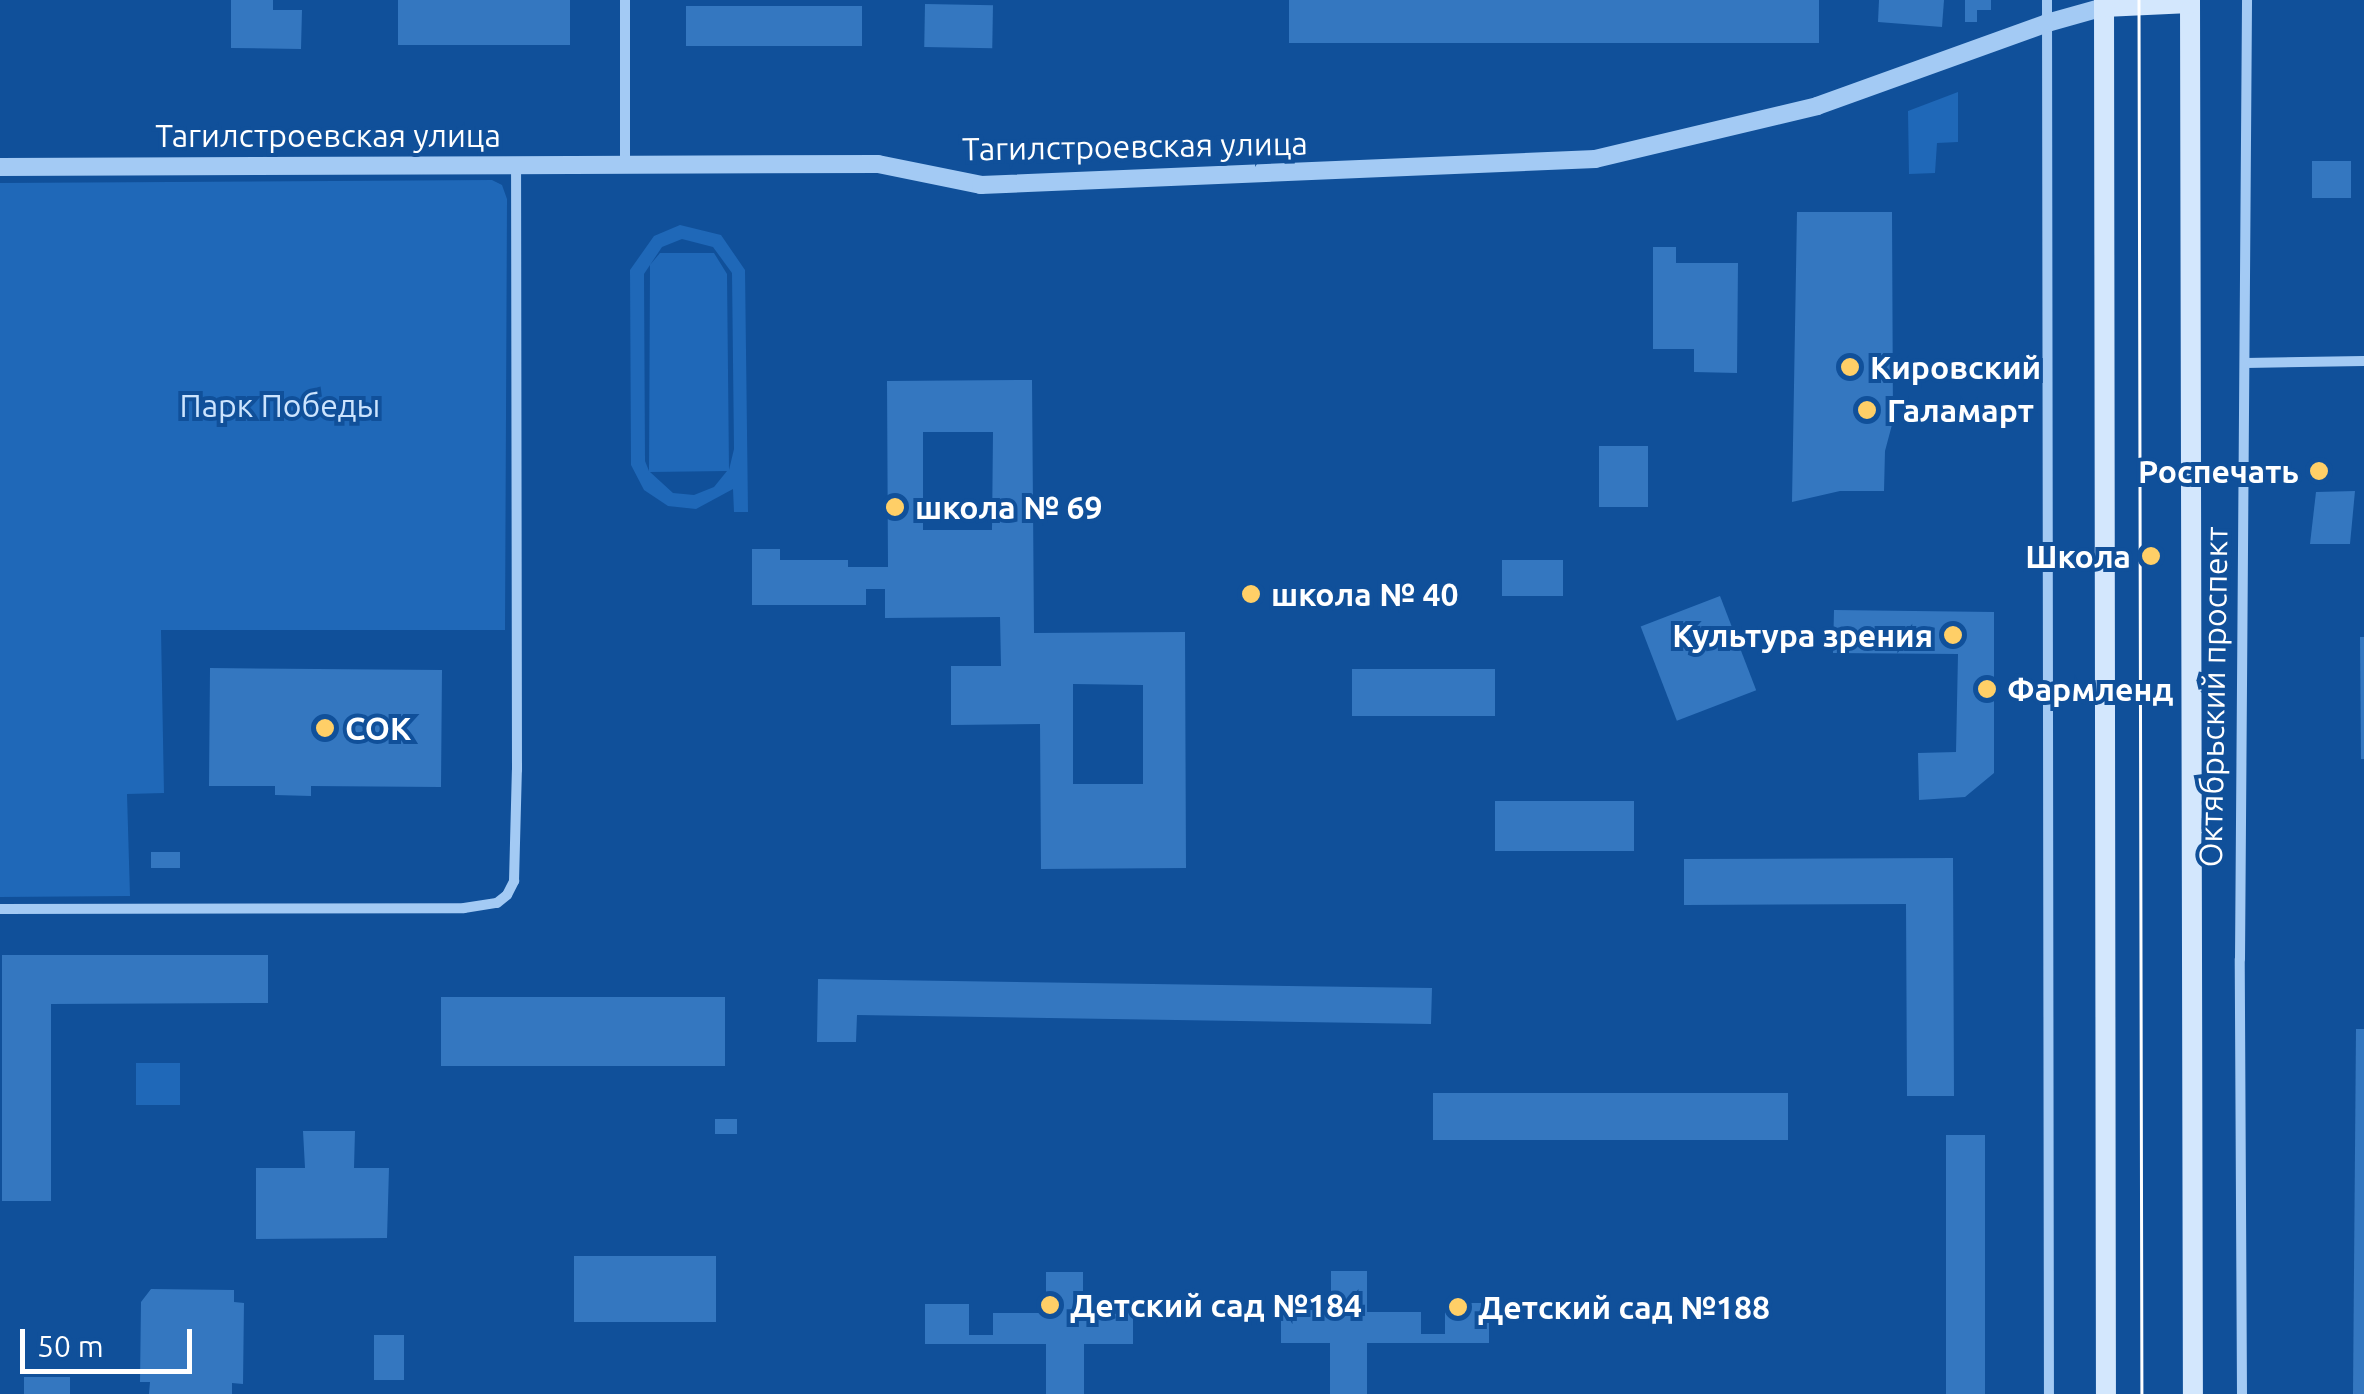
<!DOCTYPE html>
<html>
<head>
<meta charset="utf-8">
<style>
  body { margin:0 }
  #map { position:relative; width:2364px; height:1394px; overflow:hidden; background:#10509a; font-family:Ubuntu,sans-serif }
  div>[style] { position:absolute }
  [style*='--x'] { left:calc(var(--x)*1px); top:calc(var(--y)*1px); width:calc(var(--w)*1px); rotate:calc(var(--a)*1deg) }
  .green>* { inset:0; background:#1f68b8; transform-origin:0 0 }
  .building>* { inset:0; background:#3477c0; transform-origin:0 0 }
  .minor>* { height:10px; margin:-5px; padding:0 5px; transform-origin:5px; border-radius:5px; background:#a3caf4 }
  .tertiary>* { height:18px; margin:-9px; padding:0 9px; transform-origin:9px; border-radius:9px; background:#a3caf4 }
  .secondary>* { height:20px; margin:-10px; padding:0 10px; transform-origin:10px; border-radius:10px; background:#d3e7fd }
  .tram>* { height:2.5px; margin:-1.25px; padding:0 1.25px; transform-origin:1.25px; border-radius:1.25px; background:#fff }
  .dots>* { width:28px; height:28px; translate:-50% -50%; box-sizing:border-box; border:5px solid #10509a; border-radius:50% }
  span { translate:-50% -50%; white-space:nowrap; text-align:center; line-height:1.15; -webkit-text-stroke:8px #10509a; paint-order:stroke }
  .street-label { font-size:32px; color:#fff }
  .poi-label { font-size:32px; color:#fff; font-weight:700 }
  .left { translate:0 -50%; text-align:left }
  .right { translate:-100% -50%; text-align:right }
  .park-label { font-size:32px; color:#cce4fe }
  .scale { position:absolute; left:20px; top:1329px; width:172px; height:45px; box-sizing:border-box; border:5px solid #fff; border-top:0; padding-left:12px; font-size:30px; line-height:35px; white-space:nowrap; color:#fff; -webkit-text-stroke:8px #10509a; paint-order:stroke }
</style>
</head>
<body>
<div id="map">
  <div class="green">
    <div style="clip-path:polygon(1958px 92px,1958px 142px,1937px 143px,1935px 173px,1909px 174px,1908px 111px)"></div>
    <div style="clip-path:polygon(492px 180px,502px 185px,507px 199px,505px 630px,161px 630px,164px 793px,127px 794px,130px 896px,0 897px,0 183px)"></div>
    <div style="clip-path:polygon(evenodd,680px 225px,721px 235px,745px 270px,748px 512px,734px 512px,733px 489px,696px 509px,668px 506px,644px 490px,631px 465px,630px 270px,654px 236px,680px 225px,682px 239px,713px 247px,732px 273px,734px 449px,729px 470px,727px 274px,714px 253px,660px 253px,650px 265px,649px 471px,645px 461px,644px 274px,662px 247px,682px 239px,680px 225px,727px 471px,714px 487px,694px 495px,673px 493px,650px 472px,727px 471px)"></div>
    <div style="left:136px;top:1063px;width:44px;height:42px"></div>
  </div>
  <div class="building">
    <div style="clip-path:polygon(231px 0,273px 0,273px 10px,302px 10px,301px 49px,231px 48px)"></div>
    <div style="left:398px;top:0;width:172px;height:45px"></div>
    <div style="left:1289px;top:0;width:530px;height:43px"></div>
    <div style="clip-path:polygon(1879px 0,1944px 0,1942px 27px,1878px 22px)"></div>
    <div style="clip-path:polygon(1965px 0,1991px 0,1991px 10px,1977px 10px,1977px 22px,1965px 22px)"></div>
    <div style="left:925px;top:4px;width:68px;height:43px;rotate:1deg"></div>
    <div style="left:862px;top:6px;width:40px;height:176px;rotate:90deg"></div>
    <div style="left:2312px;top:161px;width:39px;height:37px"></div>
    <div style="clip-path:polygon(1797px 212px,1892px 212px,1893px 421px,1885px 451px,1884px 491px,1840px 491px,1792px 502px)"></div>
    <div style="clip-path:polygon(1653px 247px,1676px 247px,1676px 263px,1738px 263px,1737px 373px,1694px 372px,1694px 349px,1653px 349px)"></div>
    <div style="clip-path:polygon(evenodd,1032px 380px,1034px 633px,1185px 632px,1186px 868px,1041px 869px,1040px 724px,951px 725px,951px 666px,1001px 666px,1000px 617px,885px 618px,885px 589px,866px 589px,866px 605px,752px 605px,752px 549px,780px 549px,780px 560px,848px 560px,848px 567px,888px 567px,887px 381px,1032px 380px,923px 432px,993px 432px,992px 530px,923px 530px,923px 432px,1032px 380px,1073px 684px,1143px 685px,1143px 784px,1073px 784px,1073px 684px)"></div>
    <div style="left:1599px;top:446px;width:49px;height:61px"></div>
    <div style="clip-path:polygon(2355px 491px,2350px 544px,2310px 544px,2316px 492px)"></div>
    <div style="left:1502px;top:560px;width:61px;height:36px"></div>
    <div style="left:1720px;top:596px;width:101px;height:85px;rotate:69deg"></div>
    <div style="clip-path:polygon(1834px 610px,1994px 612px,1994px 773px,1965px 797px,1919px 800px,1918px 753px,1956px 752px,1958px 654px,1833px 653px)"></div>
    <div style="clip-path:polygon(2360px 637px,2364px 637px,2364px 759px,2361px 759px)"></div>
    <div style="clip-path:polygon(210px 668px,442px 670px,441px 787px,311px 786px,311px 796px,275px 795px,275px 786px,209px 786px)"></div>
    <div style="left:1352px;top:669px;width:143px;height:47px"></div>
    <div style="left:1495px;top:801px;width:139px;height:50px"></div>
    <div style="left:151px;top:852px;width:29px;height:16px"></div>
    <div style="clip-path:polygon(1953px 858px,1954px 1096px,1907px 1096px,1906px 904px,1684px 905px,1684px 859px)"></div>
    <div style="clip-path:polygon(2px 955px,268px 955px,268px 1003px,51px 1004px,51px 1201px,2px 1201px)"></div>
    <div style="clip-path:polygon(818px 979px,1432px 988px,1431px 1024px,857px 1015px,856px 1042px,817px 1042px)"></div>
    <div style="left:725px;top:997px;width:69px;height:284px;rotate:90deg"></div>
    <div style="clip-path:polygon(2356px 1029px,2364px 1029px,2364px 1394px,2353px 1394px)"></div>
    <div style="left:1788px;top:1093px;width:47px;height:355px;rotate:90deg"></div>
    <div style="left:737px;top:1119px;width:15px;height:22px;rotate:90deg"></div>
    <div style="clip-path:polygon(303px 1131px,355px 1131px,354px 1168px,389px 1168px,387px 1238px,256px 1239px,256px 1168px,305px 1168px)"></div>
    <div style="left:1985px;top:1135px;width:259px;height:39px;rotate:90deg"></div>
    <div style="left:574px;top:1256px;width:142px;height:66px"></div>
    <div style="clip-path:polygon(1331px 1271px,1367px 1271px,1367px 1312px,1421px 1312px,1421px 1334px,1445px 1334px,1445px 1303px,1489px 1303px,1489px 1343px,1367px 1343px,1367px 1394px,1330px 1394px,1330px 1343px,1281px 1343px,1281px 1310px,1331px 1310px)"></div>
    <div style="clip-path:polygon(1046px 1272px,1083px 1272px,1083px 1311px,1133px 1311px,1133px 1344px,1084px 1344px,1084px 1394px,1046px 1394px,1046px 1344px,925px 1344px,925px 1304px,969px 1304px,969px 1335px,993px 1335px,993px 1313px,1046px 1313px)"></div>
    <div style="clip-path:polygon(151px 1289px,234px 1290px,234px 1302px,244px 1303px,243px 1384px,232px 1383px,232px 1394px,149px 1394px,150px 1382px,140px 1382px,141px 1302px)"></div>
    <div style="left:374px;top:1335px;width:30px;height:45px"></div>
    <div style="left:24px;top:1377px;width:46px;height:17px"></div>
  </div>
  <div class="minor">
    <div style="--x:2047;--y:0;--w:1394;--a:89.92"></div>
    <div style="--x:625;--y:165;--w:165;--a:-90"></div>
    <div style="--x:2245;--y:363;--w:119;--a:-1"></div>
    <div style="--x:0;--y:909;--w:464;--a:-0.1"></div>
    <div style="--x:464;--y:908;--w:33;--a:-9"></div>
    <div style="--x:497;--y:903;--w:13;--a:-39"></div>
    <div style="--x:507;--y:895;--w:16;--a:-63"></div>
    <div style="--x:514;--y:881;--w:111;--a:-88.5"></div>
    <div style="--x:517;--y:770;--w:605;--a:-90.09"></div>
    <div style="--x:2242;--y:1394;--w:435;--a:-90.3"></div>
    <div style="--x:2240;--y:959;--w:959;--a:-89.58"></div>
  </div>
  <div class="tertiary">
    <div style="--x:0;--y:167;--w:878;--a:-0.2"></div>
    <div style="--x:878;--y:164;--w:105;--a:11.5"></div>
    <div style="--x:981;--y:185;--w:615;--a:-2.42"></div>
    <div style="--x:1595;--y:159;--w:228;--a:-13.4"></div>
    <div style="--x:1817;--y:106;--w:245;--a:-19.8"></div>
    <div style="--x:2047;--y:23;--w:59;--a:-15.7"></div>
  </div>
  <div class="secondary">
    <div style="--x:2104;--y:0;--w:1394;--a:89.92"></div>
    <div style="--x:2190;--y:0;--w:1394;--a:89.88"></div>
    <div style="--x:2104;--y:7;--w:86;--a:-2.7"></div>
  </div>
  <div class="tram">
    <div style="--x:2139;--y:0;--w:1394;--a:89.88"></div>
  </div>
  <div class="dots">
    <div style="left:1850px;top:367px;background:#ffcf67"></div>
    <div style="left:1867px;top:410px;background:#ffcf67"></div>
    <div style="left:2319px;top:471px;background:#ffcf67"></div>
    <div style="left:895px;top:507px;background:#ffcf67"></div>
    <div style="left:2151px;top:556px;background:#ffcf67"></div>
    <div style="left:1251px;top:594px;background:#ffcf67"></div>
    <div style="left:1953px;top:635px;background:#ffcf67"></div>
    <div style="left:1987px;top:689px;background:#ffcf67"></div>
    <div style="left:325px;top:728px;background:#ffcf67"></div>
    <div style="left:1050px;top:1305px;background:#ffcf67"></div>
    <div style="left:1458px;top:1307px;background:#ffcf67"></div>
  </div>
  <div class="street-label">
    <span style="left:328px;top:135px">Тагилстроевская улица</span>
    <span style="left:1135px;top:146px;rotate:-1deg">Тагилстроевская улица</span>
    <span style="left:2213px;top:697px;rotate:-89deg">Октябрьский проспект</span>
  </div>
  <div class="poi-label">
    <span class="left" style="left:1870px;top:367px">Кировский</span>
    <span class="left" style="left:1887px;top:410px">Галамарт</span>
    <span class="right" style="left:2299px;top:471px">Роспечать</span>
    <span class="left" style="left:915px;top:507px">школа № 69</span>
    <span class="right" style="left:2131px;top:556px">Школа</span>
    <span class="left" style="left:1271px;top:594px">школа № 40</span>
    <span class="right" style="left:1933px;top:635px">Культура зрения</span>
    <span class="left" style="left:2007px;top:689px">Фармленд</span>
    <span class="left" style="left:345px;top:728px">СОК</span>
    <span class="left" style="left:1070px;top:1305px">Детский сад №184</span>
    <span class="left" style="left:1478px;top:1307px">Детский сад №188</span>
  </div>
  <div class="park-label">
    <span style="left:280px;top:405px">Парк Победы</span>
  </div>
  <div class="scale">50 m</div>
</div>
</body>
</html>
